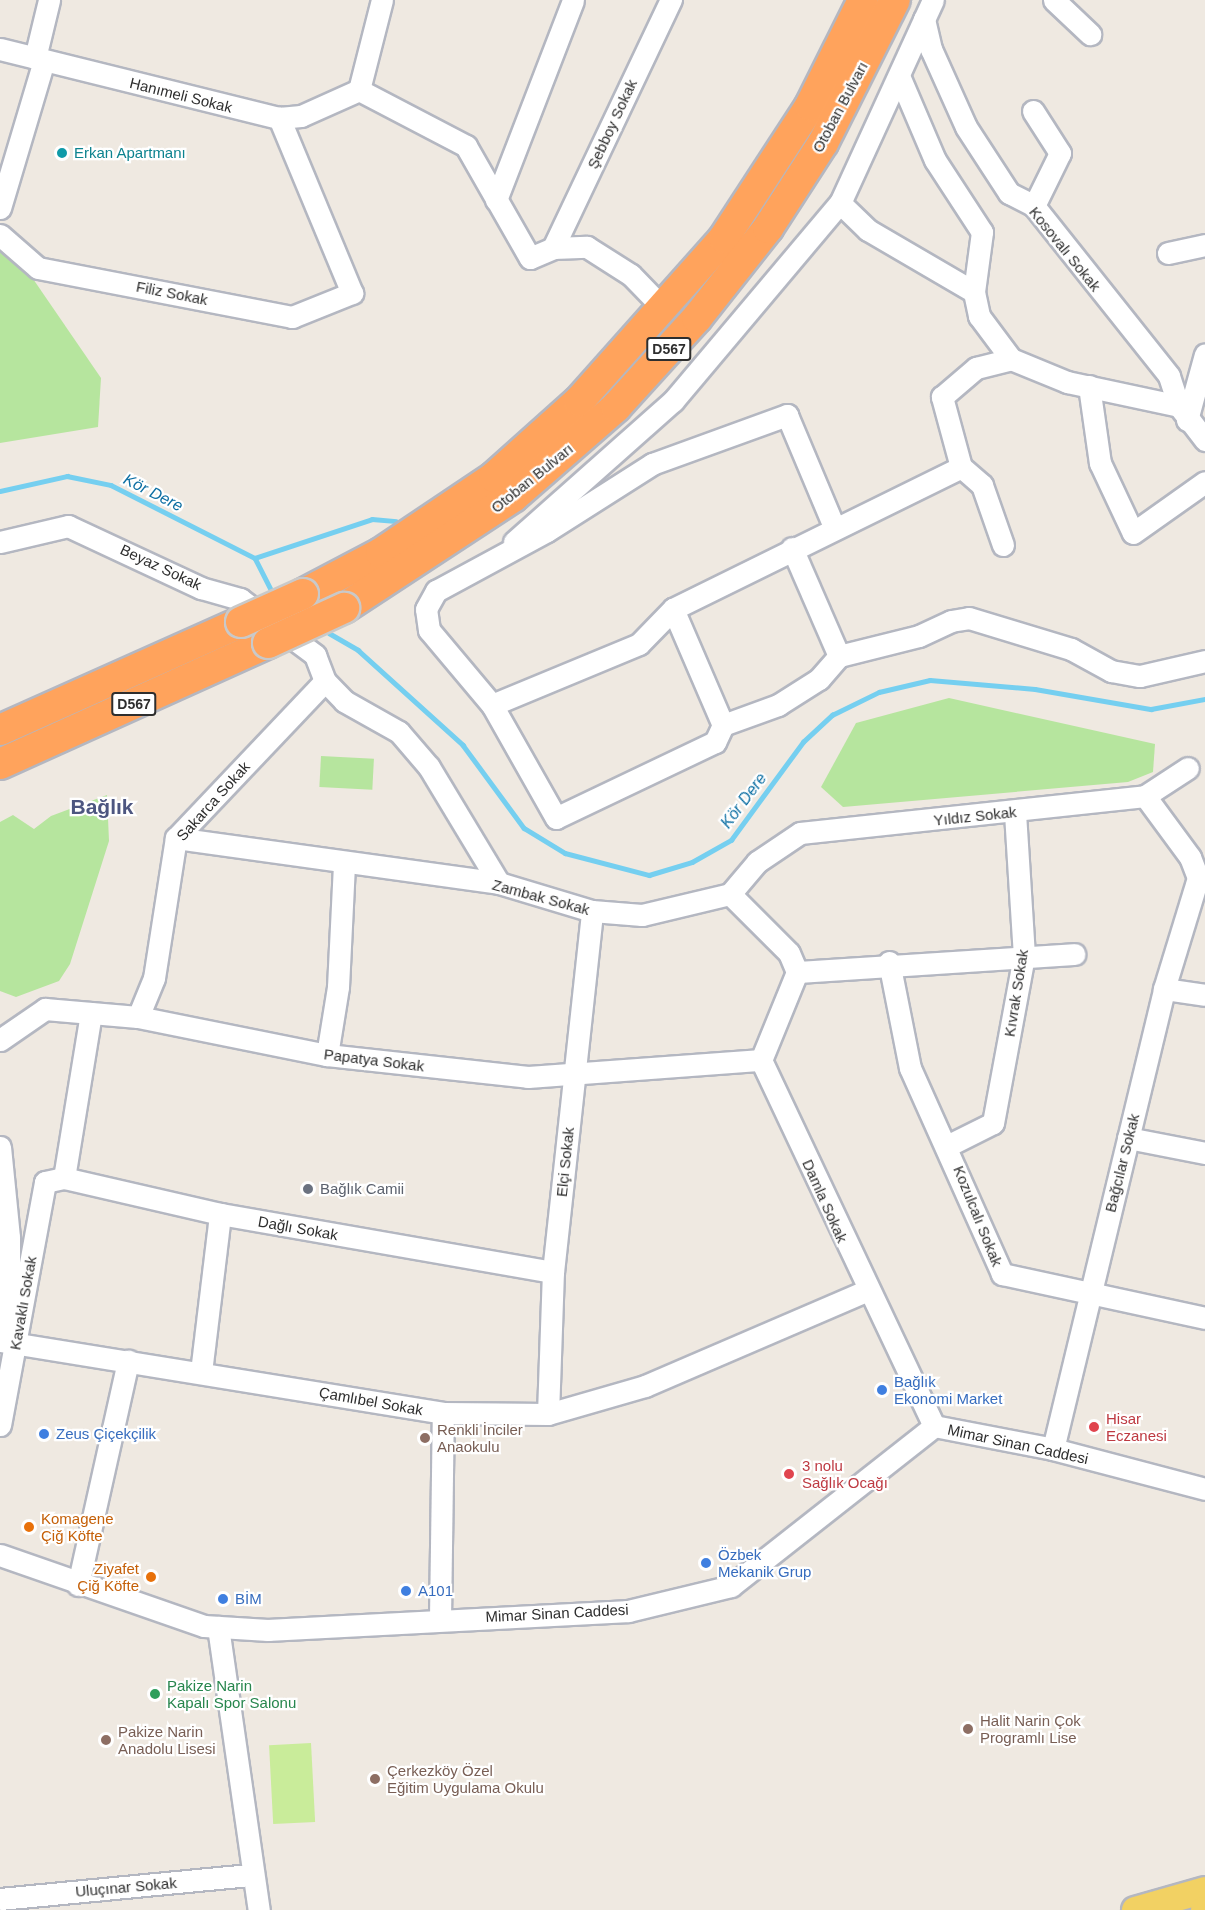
<!DOCTYPE html>
<html>
<head>
<meta charset="utf-8">
<style>
  body { margin:0 }
  #map { position:relative; width:1205px; height:1910px; overflow:hidden; background:#efe9e1; font-family:Helvetica,sans-serif }
  div>[style] { position:absolute }
  [style*='--x'] { left:calc(var(--x)*1px); top:calc(var(--y)*1px); width:calc(var(--w)*1px); rotate:calc(var(--a)*1deg) }
  .green>* { inset:0; background:#b6e59e; transform-origin:0 0 }
  .pitch>* { inset:0; background:#c9ec9a; transform-origin:0 0 }
  .stream>* { height:4.5px; margin:-2.25px; padding:0 2.25px; transform-origin:2.25px; border-radius:2.25px; background:#75cff0 }
  .roads { filter:drop-shadow(2px 0 #b4b7c1) drop-shadow(-2px 0 #b4b7c1) drop-shadow(0 2px #b4b7c1) drop-shadow(0 -2px #b4b7c1) }
  .minor>* { height:21px; margin:-10.5px; padding:0 10.5px; transform-origin:10.5px; border-radius:10.5px; background:#fff }
  .major>* { height:26px; margin:-13px; padding:0 13px; transform-origin:13px; border-radius:13px; background:#f2d163 }
  .highway>* { height:30px; margin:-15px; padding:0 15px; transform-origin:15px; border-radius:15px; background:#ffa35c }
  .bridges { filter:drop-shadow(2px 0 #c9c9c9) drop-shadow(-2px 0 #c9c9c9) drop-shadow(0 2px #c9c9c9) drop-shadow(0 -2px #c9c9c9) }
  .highway-bridge>* { height:30px; margin:-15px; padding:0 15px; transform-origin:15px; border-radius:15px; background:#ffa35c }
  .dots>* { width:16px; height:16px; translate:-50% -50%; box-sizing:border-box; border:3px solid #fff; border-radius:50% }
  span { translate:-50% -50%; white-space:nowrap; text-align:center; line-height:1.15; -webkit-text-stroke:4.5px #fff; paint-order:stroke }
  .shield-label span { padding:2px 4px; background:#fff; border:2px solid; border-radius:4px; -webkit-text-stroke-width:0 }
  .shield-label { font-size:14px; color:#2e2e2e; font-weight:700 }
  .street-label { font-size:15px; color:#2e2e2e }
  .culture-label { font-size:15px; color:#0d838f }
  .left { translate:0 -50%; text-align:left }
  .worship-label { font-size:15px; color:#5b616d }
  .shop-label { font-size:15px; color:#366cbe }
  .health-label { font-size:15px; color:#be3a42 }
  .education-label { font-size:15px; color:#785e54 }
  .food-label { font-size:15px; color:#c56008 }
  .right { translate:-100% -50%; text-align:right }
  .leisure-label { font-size:15px; color:#27864d }
  .water-label { font-size:16px; color:#0d6fa3; font-style:italic }
  .district-label { font-size:21px; color:#4d5680; font-weight:700 }
</style>
</head>
<body>
<div id="map">
  <div class="green">
    <div style="clip-path:polygon(0 251px,29px 273px,101px 378px,98px 427px,0 443px)"></div>
    <div style="clip-path:polygon(949px 698px,1155px 744px,1153px 772px,1128px 782px,843px 807px,821px 787px,856px 723px)"></div>
    <div style="left:321px;top:756px;width:53px;height:31px;rotate:3deg"></div>
    <div style="clip-path:polygon(107px 795px,109px 841px,70px 964px,59px 981px,16px 997px,0 991px,0 822px,13px 815px,34px 829px,51px 816px)"></div>
  </div>
  <div class="pitch">
    <div style="left:311px;top:1743px;width:79px;height:42px;rotate:87deg"></div>
  </div>
  <div class="stream">
    <div style="--x:0;--y:491;--w:69;--a:-12.6"></div>
    <div style="--x:67;--y:476;--w:45;--a:11.6"></div>
    <div style="--x:111;--y:485;--w:161;--a:26.9"></div>
    <div style="--x:255;--y:558;--w:34;--a:63"></div>
    <div style="--x:255;--y:558;--w:123;--a:-18.4"></div>
    <div style="--x:372;--y:519;--w:24;--a:5"></div>
    <div style="--x:329;--y:633;--w:34;--a:30"></div>
    <div style="--x:358;--y:650;--w:142;--a:42.1"></div>
    <div style="--x:463;--y:745;--w:103;--a:53.7"></div>
    <div style="--x:524;--y:828;--w:48;--a:31.4"></div>
    <div style="--x:565;--y:853;--w:87;--a:14.7"></div>
    <div style="--x:649;--y:875;--w:45;--a:-16.8"></div>
    <div style="--x:692;--y:862;--w:45;--a:-29.4"></div>
    <div style="--x:731;--y:840;--w:122;--a:-53.7"></div>
    <div style="--x:803;--y:742;--w:40;--a:-43"></div>
    <div style="--x:832;--y:715;--w:52;--a:-26.1"></div>
    <div style="--x:879;--y:692;--w:52;--a:-13.2"></div>
    <div style="--x:930;--y:680;--w:105;--a:4.9"></div>
    <div style="--x:1035;--y:689;--w:118;--a:9.8"></div>
    <div style="--x:1151;--y:709;--w:55;--a:-10.5"></div>
  </div>
  <div class="roads">
    <div class="minor">
      <div style="--x:1054;--y:0;--w:50;--a:43.4"></div>
      <div style="--x:924;--y:19;--w:31;--a:77"></div>
      <div style="--x:931;--y:49;--w:85;--a:65.8"></div>
      <div style="--x:966;--y:127;--w:79;--a:56.9"></div>
      <div style="--x:1009;--y:193;--w:28;--a:27"></div>
      <div style="--x:1034;--y:206;--w:217;--a:51.5"></div>
      <div style="--x:1169;--y:376;--w:32;--a:72"></div>
      <div style="--x:1179;--y:406;--w:43;--a:52.6"></div>
      <div style="--x:0;--y:49;--w:287;--a:13.9"></div>
      <div style="--x:279;--y:118;--w:22;--a:-5"></div>
      <div style="--x:301;--y:116;--w:64;--a:-24.1"></div>
      <div style="--x:35;--y:58;--w:60;--a:-76.4"></div>
      <div style="--x:900;--y:78;--w:89;--a:66.9"></div>
      <div style="--x:935;--y:160;--w:86;--a:56.9"></div>
      <div style="--x:982;--y:232;--w:61;--a:97.6"></div>
      <div style="--x:359;--y:90;--w:121;--a:27.6"></div>
      <div style="--x:466;--y:146;--w:129;--a:60.3"></div>
      <div style="--x:530;--y:258;--w:25;--a:-23"></div>
      <div style="--x:553;--y:248;--w:34;--a:-2"></div>
      <div style="--x:587;--y:247;--w:52;--a:32.5"></div>
      <div style="--x:631;--y:275;--w:30;--a:46"></div>
      <div style="--x:359;--y:90;--w:93;--a:-75.7"></div>
      <div style="--x:1033;--y:111;--w:50;--a:57.3"></div>
      <div style="--x:1060;--y:153;--w:59;--a:116.1"></div>
      <div style="--x:496;--y:200;--w:214;--a:-68.9"></div>
      <div style="--x:840;--y:203;--w:39;--a:44"></div>
      <div style="--x:868;--y:230;--w:123;--a:30.3"></div>
      <div style="--x:974;--y:292;--w:25;--a:78"></div>
      <div style="--x:979;--y:316;--w:54;--a:53.3"></div>
      <div style="--x:1011;--y:359;--w:61;--a:22.3"></div>
      <div style="--x:1067;--y:382;--w:115;--a:12.1"></div>
      <div style="--x:0;--y:208;--w:154;--a:-73.4"></div>
      <div style="--x:0;--y:235;--w:50;--a:41"></div>
      <div style="--x:38;--y:268;--w:259;--a:10.9"></div>
      <div style="--x:292;--y:317;--w:65;--a:-21.8"></div>
      <div style="--x:352;--y:293;--w:190;--a:-112.6"></div>
      <div style="--x:553;--y:248;--w:275;--a:-64.6"></div>
      <div style="--x:1168;--y:253;--w:38;--a:-12"></div>
      <div style="--x:1089;--y:386;--w:78;--a:81.9"></div>
      <div style="--x:1100;--y:463;--w:77;--a:64.8"></div>
      <div style="--x:1133;--y:533;--w:88;--a:-35.3"></div>
      <div style="--x:1187;--y:420;--w:68;--a:-74.7"></div>
      <div style="--x:0;--y:542;--w:70;--a:-13.2"></div>
      <div style="--x:68;--y:526;--w:147;--a:25"></div>
      <div style="--x:201;--y:588;--w:41;--a:15.8"></div>
      <div style="--x:240;--y:599;--w:94;--a:36.7"></div>
      <div style="--x:315;--y:655;--w:28;--a:69"></div>
      <div style="--x:325;--y:681;--w:28;--a:46"></div>
      <div style="--x:344;--y:701;--w:63;--a:29.4"></div>
      <div style="--x:399;--y:732;--w:46;--a:49.4"></div>
      <div style="--x:429;--y:767;--w:135;--a:58.9"></div>
      <div style="--x:514;--y:542;--w:213;--a:-41.6"></div>
      <div style="--x:673;--y:401;--w:259;--a:-49.9"></div>
      <div style="--x:840;--y:203;--w:223;--a:-65.4"></div>
      <div style="--x:1003;--y:545;--w:64;--a:-109.3"></div>
      <div style="--x:982;--y:485;--w:28;--a:-139"></div>
      <div style="--x:961;--y:467;--w:73;--a:-105.2"></div>
      <div style="--x:942;--y:397;--w:45;--a:-40.5"></div>
      <div style="--x:976;--y:368;--w:36;--a:-14"></div>
      <div style="--x:792;--y:548;--w:118;--a:66.5"></div>
      <div style="--x:673;--y:609;--w:126;--a:66.7"></div>
      <div style="--x:723;--y:725;--w:19;--a:115"></div>
      <div style="--x:715;--y:742;--w:176;--a:154.5"></div>
      <div style="--x:556;--y:818;--w:130;--a:-119.5"></div>
      <div style="--x:492;--y:705;--w:98;--a:-130"></div>
      <div style="--x:429;--y:630;--w:21;--a:-98"></div>
      <div style="--x:426;--y:609;--w:21;--a:-61"></div>
      <div style="--x:436;--y:591;--w:126;--a:-28.4"></div>
      <div style="--x:547;--y:531;--w:125;--a:-32.5"></div>
      <div style="--x:652;--y:464;--w:144;--a:-19.9"></div>
      <div style="--x:787;--y:415;--w:121;--a:67.2"></div>
      <div style="--x:492;--y:705;--w:159;--a:-22.5"></div>
      <div style="--x:639;--y:644;--w:49;--a:-45.8"></div>
      <div style="--x:673;--y:609;--w:321;--a:-26.2"></div>
      <div style="--x:723;--y:725;--w:59;--a:-20"></div>
      <div style="--x:778;--y:705;--w:49;--a:-32.4"></div>
      <div style="--x:819;--y:679;--w:30;--a:-49"></div>
      <div style="--x:839;--y:656;--w:82;--a:-14"></div>
      <div style="--x:919;--y:636;--w:35;--a:-25"></div>
      <div style="--x:951;--y:621;--w:18;--a:-9"></div>
      <div style="--x:969;--y:618;--w:107;--a:16.9"></div>
      <div style="--x:1071;--y:649;--w:46;--a:28.8"></div>
      <div style="--x:1111;--y:671;--w:29;--a:10"></div>
      <div style="--x:1140;--y:676;--w:67;--a:-13"></div>
      <div style="--x:1145;--y:796;--w:51;--a:-33.1"></div>
      <div style="--x:176;--y:838;--w:326;--a:7.9"></div>
      <div style="--x:499;--y:883;--w:97;--a:16.8"></div>
      <div style="--x:592;--y:911;--w:50;--a:4.6"></div>
      <div style="--x:642;--y:915;--w:90;--a:-13.4"></div>
      <div style="--x:730;--y:894;--w:83;--a:45"></div>
      <div style="--x:789;--y:953;--w:21;--a:67"></div>
      <div style="--x:730;--y:894;--w:42;--a:-49.8"></div>
      <div style="--x:757;--y:862;--w:52;--a:-34"></div>
      <div style="--x:800;--y:833;--w:347;--a:-6.1"></div>
      <div style="--x:1145;--y:796;--w:76;--a:53.6"></div>
      <div style="--x:1190;--y:857;--w:22;--a:69"></div>
      <div style="--x:889;--y:962;--w:108;--a:78.8"></div>
      <div style="--x:910;--y:1068;--w:226;--a:65.9"></div>
      <div style="--x:1002;--y:1274;--w:208;--a:12.2"></div>
      <div style="--x:797;--y:972;--w:95;--a:112.2"></div>
      <div style="--x:761;--y:1060;--w:405;--a:64.7"></div>
      <div style="--x:797;--y:972;--w:278;--a:-3.7"></div>
      <div style="--x:1164;--y:989;--w:41;--a:8.3"></div>
      <div style="--x:138;--y:1017;--w:42;--a:-67.7"></div>
      <div style="--x:154;--y:978;--w:142;--a:-81.1"></div>
      <div style="--x:176;--y:838;--w:216;--a:-46.5"></div>
      <div style="--x:0;--y:1040;--w:55;--a:-34.6"></div>
      <div style="--x:45;--y:1009;--w:93;--a:4.9"></div>
      <div style="--x:138;--y:1017;--w:193;--a:11.4"></div>
      <div style="--x:327;--y:1055;--w:202;--a:6.2"></div>
      <div style="--x:528;--y:1077;--w:234;--a:-4.2"></div>
      <div style="--x:327;--y:1055;--w:69;--a:-80.8"></div>
      <div style="--x:338;--y:987;--w:123;--a:-87.2"></div>
      <div style="--x:1128;--y:1138;--w:78;--a:11"></div>
      <div style="--x:949;--y:1145;--w:49;--a:-26.6"></div>
      <div style="--x:993;--y:1123;--w:170;--a:-79.5"></div>
      <div style="--x:1024;--y:956;--w:144;--a:-93.6"></div>
      <div style="--x:0;--y:1147;--w:90;--a:84.3"></div>
      <div style="--x:9;--y:1237;--w:89;--a:90"></div>
      <div style="--x:64;--y:1178;--w:167;--a:-80.7"></div>
      <div style="--x:0;--y:1341;--w:449;--a:9.2"></div>
      <div style="--x:443;--y:1413;--w:105;--a:0.5"></div>
      <div style="--x:548;--y:1414;--w:101;--a:-16.1"></div>
      <div style="--x:645;--y:1386;--w:241;--a:-23.3"></div>
      <div style="--x:201;--y:1372;--w:159;--a:-83.1"></div>
      <div style="--x:548;--y:1414;--w:142;--a:-88"></div>
      <div style="--x:553;--y:1272;--w:363;--a:-83.8"></div>
      <div style="--x:0;--y:1425;--w:247;--a:-79.5"></div>
      <div style="--x:45;--y:1182;--w:19;--a:-12"></div>
      <div style="--x:64;--y:1178;--w:160;--a:13"></div>
      <div style="--x:220;--y:1214;--w:338;--a:9.9"></div>
      <div style="--x:1053;--y:1449;--w:473;--a:-76.4"></div>
      <div style="--x:1164;--y:989;--w:116;--a:-73"></div>
      <div style="--x:0;--y:1555;--w:216;--a:19.2"></div>
      <div style="--x:204;--y:1626;--w:64;--a:3.6"></div>
      <div style="--x:268;--y:1630;--w:361;--a:-3"></div>
      <div style="--x:628;--y:1611;--w:106;--a:-13.6"></div>
      <div style="--x:731;--y:1586;--w:258;--a:-38.2"></div>
      <div style="--x:934;--y:1426;--w:121;--a:10.9"></div>
      <div style="--x:1053;--y:1449;--w:157;--a:14.7"></div>
      <div style="--x:78;--y:1585;--w:230;--a:-77.4"></div>
      <div style="--x:440;--y:1618;--w:205;--a:-89.2"></div>
      <div style="--x:218;--y:1627;--w:286;--a:81.8"></div>
      <div style="--x:0;--y:1899;--w:252;--a:-5.5"></div>
    </div>
    <div class="major">
      <div style="--x:1135;--y:1910;--w:73;--a:-15.9"></div>
      <div style="--x:1204;--y:1910;--w:1;--a:0"></div>
    </div>
    <div class="highway">
      <div style="--x:303;--y:594;--w:88;--a:-27.7"></div>
      <div style="--x:381;--y:553;--w:136;--a:-33.9"></div>
      <div style="--x:494;--y:477;--w:114;--a:-41.8"></div>
      <div style="--x:579;--y:401;--w:218;--a:-48.3"></div>
      <div style="--x:724;--y:238;--w:158;--a:-56.9"></div>
      <div style="--x:810;--y:106;--w:119;--a:-63.4"></div>
      <div style="--x:344;--y:608;--w:202;--a:-33.3"></div>
      <div style="--x:513;--y:497;--w:137;--a:-41.1"></div>
      <div style="--x:616;--y:407;--w:120;--a:-47.7"></div>
      <div style="--x:697;--y:318;--w:115;--a:-51.7"></div>
      <div style="--x:768;--y:228;--w:101;--a:-57.1"></div>
      <div style="--x:823;--y:143;--w:160;--a:-63.3"></div>
      <div style="--x:0;--y:730;--w:264;--a:-24.1"></div>
      <div style="--x:0;--y:764;--w:294;--a:-24.3"></div>
    </div>
  </div>
  <div class="bridges">
    <div class="highway-bridge">
      <div style="--x:241;--y:622;--w:68;--a:-24.3"></div>
      <div style="--x:268;--y:643;--w:84;--a:-24.7"></div>
    </div>
  </div>
  <div class="dots">
    <div style="left:62px;top:153px;background:#0f9aa8"></div>
    <div style="left:308px;top:1189px;background:#6b7280"></div>
    <div style="left:882px;top:1390px;background:#3f7fe0"></div>
    <div style="left:1094px;top:1427px;background:#e0444e"></div>
    <div style="left:44px;top:1434px;background:#3f7fe0"></div>
    <div style="left:425px;top:1438px;background:#8d6e63"></div>
    <div style="left:789px;top:1474px;background:#e0444e"></div>
    <div style="left:29px;top:1527px;background:#e8710a"></div>
    <div style="left:706px;top:1563px;background:#3f7fe0"></div>
    <div style="left:151px;top:1577px;background:#e8710a"></div>
    <div style="left:406px;top:1591px;background:#3f7fe0"></div>
    <div style="left:223px;top:1599px;background:#3f7fe0"></div>
    <div style="left:155px;top:1694px;background:#2e9e5b"></div>
    <div style="left:968px;top:1729px;background:#8d6e63"></div>
    <div style="left:106px;top:1740px;background:#8d6e63"></div>
    <div style="left:375px;top:1779px;background:#8d6e63"></div>
  </div>
  <div class="shield-label">
    <span style="left:669px;top:349px">D567</span>
    <span style="left:134px;top:704px">D567</span>
  </div>
  <div class="street-label">
    <span style="left:181px;top:95px;rotate:14deg">Hanımeli Sokak</span>
    <span style="left:840px;top:107px;rotate:-62deg">Otoban Bulvarı</span>
    <span style="left:612px;top:124px;rotate:-65deg">Şebboy Sokak</span>
    <span style="left:1065px;top:249px;rotate:51deg">Kosovalı Sokak</span>
    <span style="left:172px;top:293px;rotate:11deg">Filiz Sokak</span>
    <span style="left:532px;top:478px;rotate:-39deg">Otoban Bulvarı</span>
    <span style="left:161px;top:567px;rotate:25deg">Beyaz Sokak</span>
    <span style="left:213px;top:801px;rotate:-48deg">Sakarca Sokak</span>
    <span style="left:975px;top:816px;rotate:-6deg">Yıldız Sokak</span>
    <span style="left:541px;top:897px;rotate:15deg">Zambak Sokak</span>
    <span style="left:1016px;top:993px;rotate:-81deg">Kıvrak Sokak</span>
    <span style="left:374px;top:1060px;rotate:7deg">Papatya Sokak</span>
    <span style="left:565px;top:1162px;rotate:-84deg">Elçi Sokak</span>
    <span style="left:1122px;top:1163px;rotate:-76deg">Bağcılar Sokak</span>
    <span style="left:825px;top:1201px;rotate:66deg">Damla Sokak</span>
    <span style="left:978px;top:1216px;rotate:68deg">Kozulcalı Sokak</span>
    <span style="left:298px;top:1228px;rotate:10deg">Dağlı Sokak</span>
    <span style="left:23px;top:1303px;rotate:-80deg">Kavaklı Sokak</span>
    <span style="left:371px;top:1401px;rotate:10deg">Çamlıbel Sokak</span>
    <span style="left:1018px;top:1444px;rotate:12deg">Mimar Sinan Caddesi</span>
    <span style="left:557px;top:1613px;rotate:-3deg">Mimar Sinan Caddesi</span>
    <span style="left:126px;top:1887px;rotate:-5deg">Uluçınar Sokak</span>
  </div>
  <div class="culture-label">
    <span class="left" style="left:74px;top:153px">Erkan Apartmanı</span>
  </div>
  <div class="worship-label">
    <span class="left" style="left:320px;top:1189px">Bağlık Camii</span>
  </div>
  <div class="shop-label">
    <span class="left" style="left:894px;top:1390px">Bağlık<br>Ekonomi Market</span>
    <span class="left" style="left:56px;top:1434px">Zeus Çiçekçilik</span>
    <span class="left" style="left:718px;top:1563px">Özbek<br>Mekanik Grup</span>
    <span class="left" style="left:418px;top:1591px">A101</span>
    <span class="left" style="left:235px;top:1599px">BİM</span>
  </div>
  <div class="health-label">
    <span class="left" style="left:1106px;top:1427px">Hisar<br>Eczanesi</span>
    <span class="left" style="left:802px;top:1474px">3 nolu<br>Sağlık Ocağı</span>
  </div>
  <div class="education-label">
    <span class="left" style="left:437px;top:1438px">Renkli İnciler<br>Anaokulu</span>
    <span class="left" style="left:980px;top:1729px">Halit Narin Çok<br>Programlı Lise</span>
    <span class="left" style="left:118px;top:1740px">Pakize Narin<br>Anadolu Lisesi</span>
    <span class="left" style="left:387px;top:1779px">Çerkezköy Özel<br>Eğitim Uygulama Okulu</span>
  </div>
  <div class="food-label">
    <span class="left" style="left:41px;top:1527px">Komagene<br>Çiğ Köfte</span>
    <span class="right" style="left:139px;top:1577px">Ziyafet<br>Çiğ Köfte</span>
  </div>
  <div class="leisure-label">
    <span class="left" style="left:167px;top:1694px">Pakize Narin<br>Kapalı Spor Salonu</span>
  </div>
  <div class="water-label">
    <span style="left:153px;top:493px;rotate:27deg">Kör Dere</span>
    <span style="left:744px;top:801px;rotate:-53deg">Kör Dere</span>
  </div>
  <div class="district-label">
    <span style="left:102px;top:807px">Bağlık</span>
  </div>
</div>
</body>
</html>
